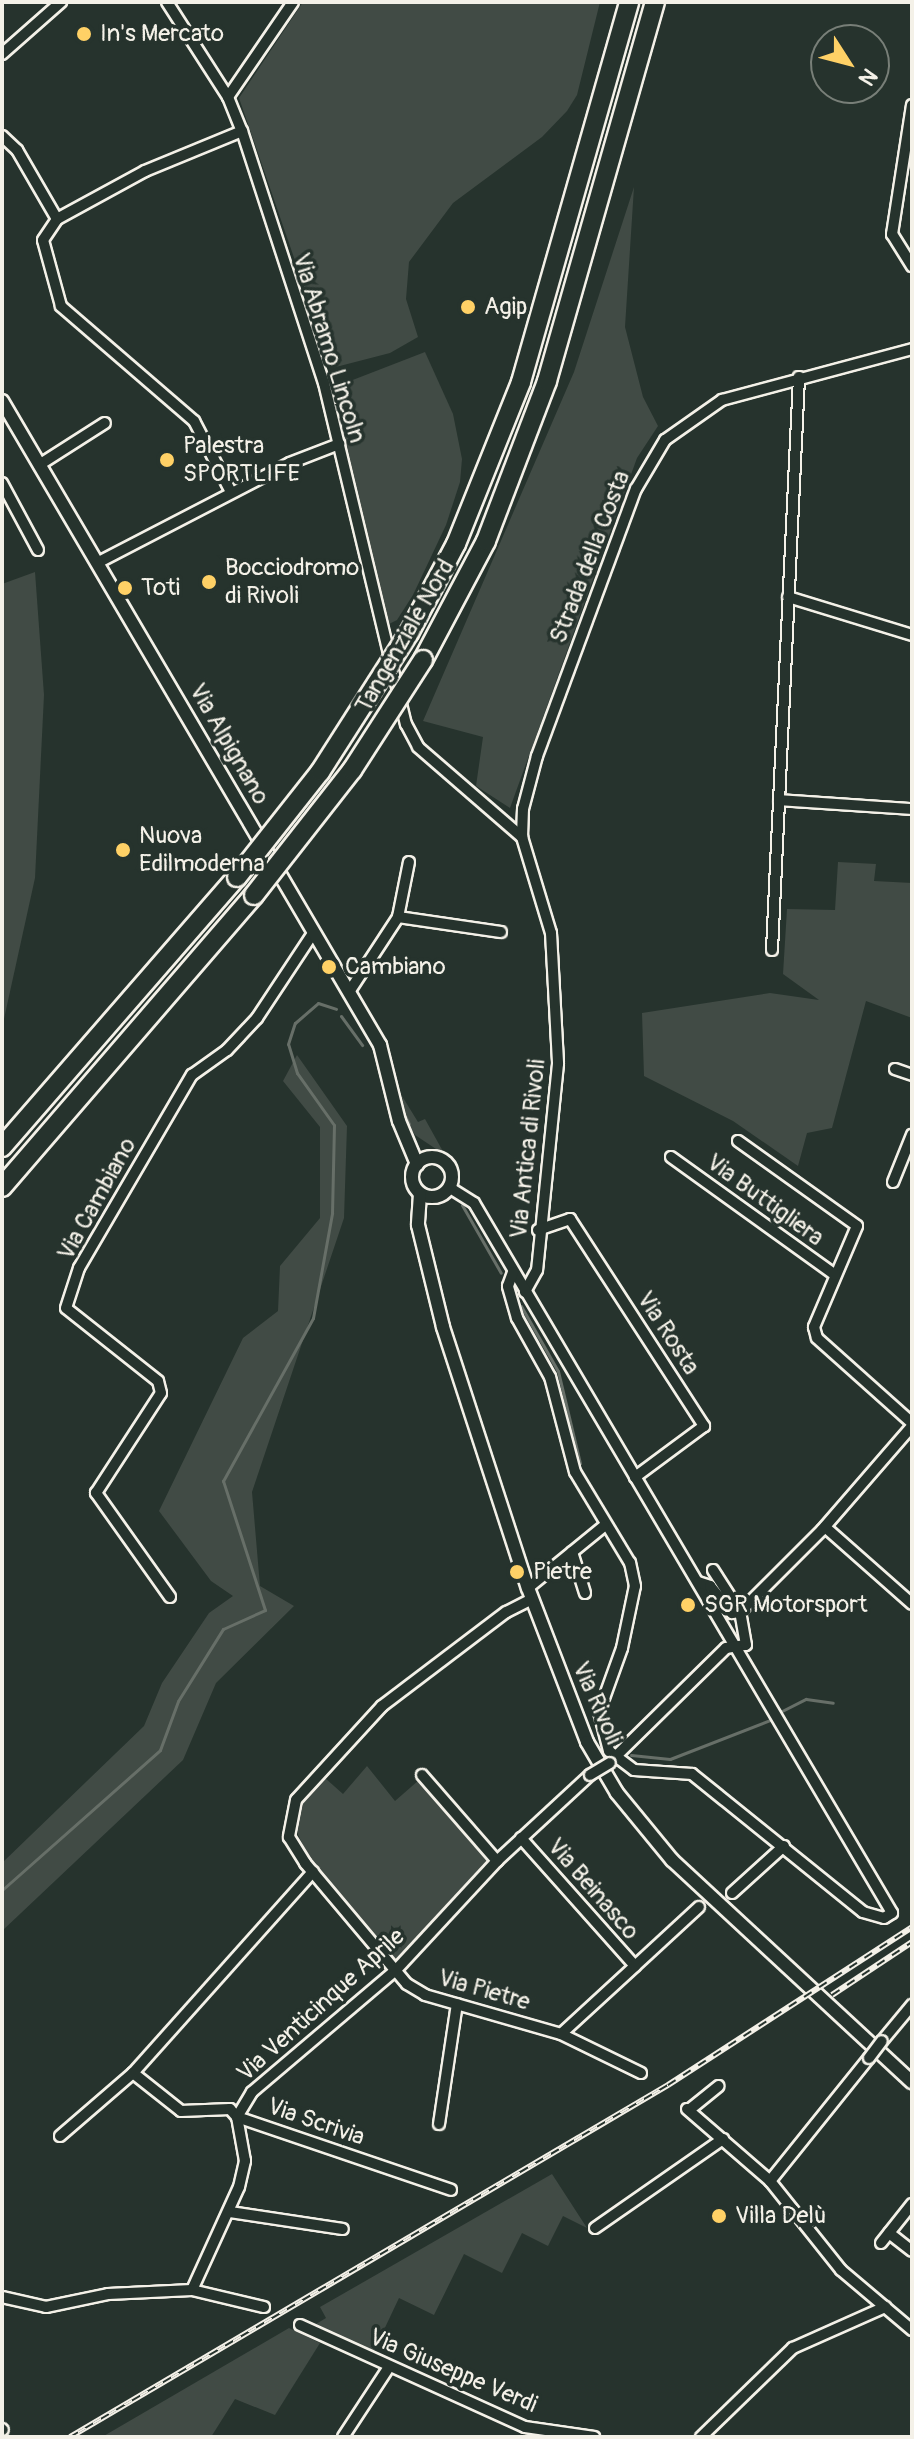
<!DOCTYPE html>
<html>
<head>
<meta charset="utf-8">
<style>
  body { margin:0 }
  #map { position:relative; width:914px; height:2439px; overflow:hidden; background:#26332d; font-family:Pangolin,sans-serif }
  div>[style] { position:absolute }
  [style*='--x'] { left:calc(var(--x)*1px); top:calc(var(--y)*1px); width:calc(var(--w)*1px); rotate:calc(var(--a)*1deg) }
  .green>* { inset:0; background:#414b45 }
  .stream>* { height:3px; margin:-1.5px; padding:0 1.5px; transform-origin:1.5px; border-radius:1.5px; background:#676f68 }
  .roads { filter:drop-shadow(2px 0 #f4f1e8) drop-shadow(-2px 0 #f4f1e8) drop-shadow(0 2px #f4f1e8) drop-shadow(0 -2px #f4f1e8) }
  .minor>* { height:10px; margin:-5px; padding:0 5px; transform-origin:5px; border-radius:5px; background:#26332d }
  .tertiary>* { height:12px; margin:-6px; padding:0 6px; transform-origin:6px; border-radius:6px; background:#26332d }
  .tertiary>.ring { margin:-6px; padding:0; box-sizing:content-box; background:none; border:12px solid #26332d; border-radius:50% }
  .motorway>* { height:18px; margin:-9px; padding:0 9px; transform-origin:9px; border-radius:9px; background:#26332d }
  .rail>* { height:6px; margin-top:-3px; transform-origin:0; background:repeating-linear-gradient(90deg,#26332d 0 9px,#f4f1e8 0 18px); box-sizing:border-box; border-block:2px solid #f4f1e8 }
  .bridges { filter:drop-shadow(2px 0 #f4f1e8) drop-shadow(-2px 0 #f4f1e8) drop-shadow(0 2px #f4f1e8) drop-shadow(0 -2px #f4f1e8) }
  .minor-bridge>* { height:10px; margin:-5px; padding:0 5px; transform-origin:5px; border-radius:5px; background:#26332d }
  .motorway-bridge>* { height:18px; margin:-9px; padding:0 9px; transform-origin:9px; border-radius:9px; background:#26332d }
  .dots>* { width:22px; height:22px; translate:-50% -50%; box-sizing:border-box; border:4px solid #26332d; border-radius:50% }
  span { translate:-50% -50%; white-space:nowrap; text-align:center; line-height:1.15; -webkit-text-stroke:7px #26332d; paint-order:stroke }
  .poi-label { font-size:24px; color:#f4f1e8 }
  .left { translate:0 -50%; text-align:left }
  .street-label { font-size:24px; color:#f4f1e8 }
  .frame { position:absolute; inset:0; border:4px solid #f4f1e8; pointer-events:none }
  .north { position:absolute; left:810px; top:24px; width:80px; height:80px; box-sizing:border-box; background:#26332d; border:2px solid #787f78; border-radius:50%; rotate:126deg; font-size:22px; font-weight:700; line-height:32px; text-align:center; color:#f4f1e8 }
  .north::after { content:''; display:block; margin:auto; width:28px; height:36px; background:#ffd166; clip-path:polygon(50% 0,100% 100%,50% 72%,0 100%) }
</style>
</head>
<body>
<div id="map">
  <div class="green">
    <div style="clip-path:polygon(303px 2px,600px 2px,577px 95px,567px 111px,542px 137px,453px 203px,409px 262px,406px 299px,418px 337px,390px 353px,332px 368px,239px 98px)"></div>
    <div style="clip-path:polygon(634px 187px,625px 327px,643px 397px,658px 426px,637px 458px,510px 808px,476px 786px,483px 737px,423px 721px,574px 372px)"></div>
    <div style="clip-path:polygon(425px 352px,453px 414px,462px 459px,460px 482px,446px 525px,413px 595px,397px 620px,389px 624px,332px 388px)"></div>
    <div style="clip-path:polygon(35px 572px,44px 695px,35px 878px,2px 1028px,2px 584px)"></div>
    <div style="clip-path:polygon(838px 862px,876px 864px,874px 881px,912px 883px,912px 1018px,866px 1001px,832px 1128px,807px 1133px,798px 1166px,733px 1121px,644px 1076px,642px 1013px,770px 993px,819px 1000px,783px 974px,787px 909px,835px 910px)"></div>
    <div style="clip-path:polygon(297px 1055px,347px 1126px,344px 1218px,252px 1492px,260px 1586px,294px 1606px,216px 1683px,183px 1760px,2px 1931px,2px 1863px,144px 1726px,162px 1683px,209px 1613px,233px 1596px,211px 1581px,159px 1511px,243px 1338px,278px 1311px,280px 1266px,320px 1218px,320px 1127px,283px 1081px)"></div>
    <div style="clip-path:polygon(402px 1096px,418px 1122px,425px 1119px,445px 1155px,415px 1135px,405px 1119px)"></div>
    <div style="clip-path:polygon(367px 1766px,395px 1801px,419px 1780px,493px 1866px,396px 1970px,307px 1854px,295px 1828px,301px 1805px,325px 1778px,343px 1794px)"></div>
    <div style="clip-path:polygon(552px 2174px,587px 2228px,563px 2216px,548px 2246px,522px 2233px,502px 2273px,464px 2254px,434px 2315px,399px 2298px,373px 2353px,316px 2324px,326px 2318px,320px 2307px)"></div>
    <div style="clip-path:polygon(289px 2328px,320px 2343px,275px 2415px,235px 2399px,211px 2437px,102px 2437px)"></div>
  </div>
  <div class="stream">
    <div style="--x:341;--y:1016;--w:36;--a:54"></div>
    <div style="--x:403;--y:1112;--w:13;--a:63"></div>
    <div style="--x:462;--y:1205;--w:78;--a:60.2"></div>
    <div style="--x:521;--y:1306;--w:75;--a:60.4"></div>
    <div style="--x:558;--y:1371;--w:95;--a:76.6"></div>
    <div style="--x:780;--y:1712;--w:29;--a:-27"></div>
    <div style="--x:806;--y:1699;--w:27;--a:8"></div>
    <div style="--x:631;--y:1755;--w:39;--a:6"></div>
    <div style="--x:670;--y:1759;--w:107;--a:-21.3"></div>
    <div style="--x:2;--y:1890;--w:211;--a:-41.5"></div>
    <div style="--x:160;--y:1750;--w:52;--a:-69.8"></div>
    <div style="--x:178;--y:1701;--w:85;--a:-58"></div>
    <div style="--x:223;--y:1629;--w:46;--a:-24.3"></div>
    <div style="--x:265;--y:1610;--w:136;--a:-108"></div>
    <div style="--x:223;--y:1481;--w:186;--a:-61.1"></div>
    <div style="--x:313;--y:1318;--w:107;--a:-79.7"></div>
    <div style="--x:332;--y:1213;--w:88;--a:-88.7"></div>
    <div style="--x:334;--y:1125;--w:64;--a:-125.4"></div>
    <div style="--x:297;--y:1073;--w:30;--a:-107"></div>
    <div style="--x:288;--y:1044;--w:22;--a:-72"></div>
    <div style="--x:295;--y:1023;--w:30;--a:-41"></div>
    <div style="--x:318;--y:1003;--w:19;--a:18"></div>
  </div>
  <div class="roads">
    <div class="minor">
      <div style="--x:167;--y:2;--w:113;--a:57.3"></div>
      <div style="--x:228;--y:97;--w:37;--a:68"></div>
      <div style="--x:242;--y:131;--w:265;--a:72"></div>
      <div style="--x:324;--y:383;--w:351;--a:76.5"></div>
      <div style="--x:406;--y:724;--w:26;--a:62"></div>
      <div style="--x:418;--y:747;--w:138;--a:40.9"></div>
      <div style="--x:522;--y:837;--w:100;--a:73.2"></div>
      <div style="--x:551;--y:933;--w:131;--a:86.9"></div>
      <div style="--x:558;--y:1064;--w:207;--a:95.8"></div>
      <div style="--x:537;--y:1270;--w:25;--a:119"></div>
      <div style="--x:2;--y:54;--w:79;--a:-41.4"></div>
      <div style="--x:228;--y:97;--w:115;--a:-55.6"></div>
      <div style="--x:912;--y:105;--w:131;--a:98.8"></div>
      <div style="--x:892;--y:234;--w:38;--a:58"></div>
      <div style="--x:2;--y:136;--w:21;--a:43"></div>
      <div style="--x:17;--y:150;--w:80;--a:59.9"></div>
      <div style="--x:39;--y:465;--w:78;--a:-32.5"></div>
      <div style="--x:2;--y:483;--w:76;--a:61.8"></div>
      <div style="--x:231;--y:492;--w:80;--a:-117.5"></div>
      <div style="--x:194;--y:421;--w:176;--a:-139.2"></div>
      <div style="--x:61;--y:306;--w:68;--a:-105.3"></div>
      <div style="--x:43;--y:240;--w:25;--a:-56"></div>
      <div style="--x:57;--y:219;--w:100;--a:-28.6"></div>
      <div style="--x:145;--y:171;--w:105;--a:-22.4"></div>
      <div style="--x:97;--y:563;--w:217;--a:-27.4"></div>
      <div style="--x:290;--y:463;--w:53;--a:-21.2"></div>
      <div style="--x:788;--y:597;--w:130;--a:17"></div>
      <div style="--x:779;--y:800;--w:133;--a:3.9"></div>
      <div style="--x:522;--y:837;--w:28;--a:-88"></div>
      <div style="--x:523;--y:809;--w:55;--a:-75.2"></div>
      <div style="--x:537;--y:756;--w:285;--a:-69.7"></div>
      <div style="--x:636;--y:489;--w:57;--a:-59.4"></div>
      <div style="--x:665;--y:440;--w:70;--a:-35.1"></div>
      <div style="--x:722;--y:400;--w:197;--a:-15"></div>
      <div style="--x:398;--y:917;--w:56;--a:-78.7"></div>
      <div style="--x:772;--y:950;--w:574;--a:-87.3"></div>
      <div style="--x:349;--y:992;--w:90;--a:-56.8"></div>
      <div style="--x:398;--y:917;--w:104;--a:8.3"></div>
      <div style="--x:895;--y:1069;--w:18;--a:19"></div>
      <div style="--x:738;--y:1141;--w:146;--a:35.5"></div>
      <div style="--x:857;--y:1226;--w:110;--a:113.1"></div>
      <div style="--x:814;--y:1327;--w:11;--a:75"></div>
      <div style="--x:817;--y:1338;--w:127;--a:41.8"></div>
      <div style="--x:671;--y:1157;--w:202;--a:35.7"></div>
      <div style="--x:893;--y:1182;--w:51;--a:-68"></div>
      <div style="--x:450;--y:1188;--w:28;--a:32"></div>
      <div style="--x:474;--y:1203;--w:824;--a:59.51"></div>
      <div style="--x:892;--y:1913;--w:9;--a:148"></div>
      <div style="--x:884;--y:1918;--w:22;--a:-164"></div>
      <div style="--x:863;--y:1912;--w:220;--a:-141.1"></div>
      <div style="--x:692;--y:1774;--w:58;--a:-176.1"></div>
      <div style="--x:634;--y:1770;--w:31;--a:-143"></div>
      <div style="--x:609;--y:1751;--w:40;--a:-104.4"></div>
      <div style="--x:599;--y:1712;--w:68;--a:-70.2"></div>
      <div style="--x:622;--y:1648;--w:63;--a:-78.2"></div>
      <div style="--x:635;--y:1586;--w:24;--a:-102"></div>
      <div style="--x:630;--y:1563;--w:106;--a:-121.1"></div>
      <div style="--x:575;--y:1472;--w:98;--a:-104.7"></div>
      <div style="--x:550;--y:1377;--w:68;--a:-119.2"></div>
      <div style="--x:517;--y:1318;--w:33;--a:-106"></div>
      <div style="--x:508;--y:1286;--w:15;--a:-70"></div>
      <div style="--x:538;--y:1230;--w:34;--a:-19"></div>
      <div style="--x:570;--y:1219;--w:247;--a:57.1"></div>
      <div style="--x:704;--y:1426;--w:86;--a:143.5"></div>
      <div style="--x:825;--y:1527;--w:116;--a:41.5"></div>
      <div style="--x:572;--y:1552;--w:43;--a:72.4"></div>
      <div style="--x:698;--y:1582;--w:13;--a:18"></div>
      <div style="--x:710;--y:1586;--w:35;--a:51"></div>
      <div style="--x:732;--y:1613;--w:8;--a:-7"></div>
      <div style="--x:528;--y:1588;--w:98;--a:-39.2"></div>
      <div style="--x:170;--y:1597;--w:128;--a:-125.4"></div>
      <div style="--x:96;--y:1493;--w:119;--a:-57"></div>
      <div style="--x:161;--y:1393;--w:12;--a:-104"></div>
      <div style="--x:158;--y:1381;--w:117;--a:-141.6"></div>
      <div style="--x:66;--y:1308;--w:42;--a:-72"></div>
      <div style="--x:79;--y:1268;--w:224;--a:-59.7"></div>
      <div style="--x:192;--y:1075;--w:43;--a:-35.5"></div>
      <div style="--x:227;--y:1050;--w:44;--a:-46.8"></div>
      <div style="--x:257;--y:1018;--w:103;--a:-56.5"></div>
      <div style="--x:532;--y:1599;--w:29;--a:153"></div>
      <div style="--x:506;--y:1612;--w:156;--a:142.8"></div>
      <div style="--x:382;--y:1706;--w:127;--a:132.5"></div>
      <div style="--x:296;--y:1800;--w:38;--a:101"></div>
      <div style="--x:289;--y:1837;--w:31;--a:58"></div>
      <div style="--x:305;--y:1863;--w:158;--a:49.9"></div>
      <div style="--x:407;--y:1984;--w:21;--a:31"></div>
      <div style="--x:425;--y:1995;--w:141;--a:16"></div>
      <div style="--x:561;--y:2034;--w:89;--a:26"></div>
      <div style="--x:740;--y:1612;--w:116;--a:-45"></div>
      <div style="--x:822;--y:1530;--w:138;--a:-49.1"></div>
      <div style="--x:611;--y:1761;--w:161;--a:-44.5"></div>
      <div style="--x:726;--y:1648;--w:20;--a:-9"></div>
      <div style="--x:746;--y:1645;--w:34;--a:-100"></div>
      <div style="--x:740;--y:1612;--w:50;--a:-122.7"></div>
      <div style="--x:422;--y:1775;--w:114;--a:48.9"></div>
      <div style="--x:521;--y:1838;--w:171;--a:48.3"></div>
      <div style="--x:635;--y:1966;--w:100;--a:137.4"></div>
      <div style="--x:732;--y:1893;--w:70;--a:-42.1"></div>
      <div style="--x:635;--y:1966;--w:87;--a:-42.7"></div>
      <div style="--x:882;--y:2041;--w:47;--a:-50.2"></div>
      <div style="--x:133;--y:2073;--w:61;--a:38.4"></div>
      <div style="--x:181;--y:2111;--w:49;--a:-2.3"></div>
      <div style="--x:230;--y:2109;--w:11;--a:49"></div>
      <div style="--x:237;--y:2117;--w:226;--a:18.8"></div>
      <div style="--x:687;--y:2109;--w:110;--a:40.9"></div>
      <div style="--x:770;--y:2181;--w:114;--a:51.4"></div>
      <div style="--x:841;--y:2270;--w:93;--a:40.2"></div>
      <div style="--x:689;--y:2110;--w:38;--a:-39"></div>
      <div style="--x:439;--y:2124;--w:121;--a:-81.5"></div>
      <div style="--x:60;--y:2136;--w:96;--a:-40.8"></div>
      <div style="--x:133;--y:2073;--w:270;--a:-48.2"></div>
      <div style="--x:770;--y:2181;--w:158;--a:-51.2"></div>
      <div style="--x:230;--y:2212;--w:114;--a:8.6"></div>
      <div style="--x:595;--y:2228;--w:156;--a:-34.8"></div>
      <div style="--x:889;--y:2233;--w:29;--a:38"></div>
      <div style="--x:881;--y:2243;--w:50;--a:-51.5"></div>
      <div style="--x:192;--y:2290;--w:113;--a:-65.5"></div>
      <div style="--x:239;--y:2187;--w:27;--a:-77"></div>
      <div style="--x:245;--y:2161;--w:45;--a:-100.3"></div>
      <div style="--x:237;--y:2117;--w:29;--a:-59"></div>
      <div style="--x:252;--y:2092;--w:189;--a:-40.3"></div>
      <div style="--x:396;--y:1970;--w:149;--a:-47.2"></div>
      <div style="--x:497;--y:1861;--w:127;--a:-42.8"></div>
      <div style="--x:2;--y:2297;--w:45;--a:12.8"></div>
      <div style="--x:46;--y:2307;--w:63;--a:-11.8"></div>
      <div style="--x:108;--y:2294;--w:84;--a:-2.7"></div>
      <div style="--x:192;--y:2290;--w:74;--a:13.3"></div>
      <div style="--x:300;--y:2325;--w:247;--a:24.4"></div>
      <div style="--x:525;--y:2427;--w:70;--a:8.2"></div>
      <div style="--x:2;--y:2429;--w:1;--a:45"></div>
      <div style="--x:343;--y:2437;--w:84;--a:-56.7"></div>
      <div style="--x:701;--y:2437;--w:128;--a:-44.1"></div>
      <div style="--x:793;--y:2348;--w:101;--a:-24"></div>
    </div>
    <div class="tertiary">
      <div style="--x:2;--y:401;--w:747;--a:59.59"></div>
      <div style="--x:380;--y:1045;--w:78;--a:76"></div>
      <div style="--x:399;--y:1121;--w:47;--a:67.3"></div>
      <div class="ring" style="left:412px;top:1157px;width:28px;height:28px"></div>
      <div style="--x:420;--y:1194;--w:31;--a:94"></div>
      <div style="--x:418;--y:1225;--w:105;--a:76.2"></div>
      <div style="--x:443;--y:1327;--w:274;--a:72"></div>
      <div style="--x:528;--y:1588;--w:165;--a:69"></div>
      <div style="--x:587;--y:1742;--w:59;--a:59.5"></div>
      <div style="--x:617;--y:1793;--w:87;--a:50.6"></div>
      <div style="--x:672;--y:1860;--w:327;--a:42.8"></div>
    </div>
    <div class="motorway">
      <div style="--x:409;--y:633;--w:101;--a:-62.2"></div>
      <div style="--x:456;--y:544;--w:175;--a:-68.1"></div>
      <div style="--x:521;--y:382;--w:395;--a:-74.1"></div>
      <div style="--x:423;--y:660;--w:135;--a:-62.1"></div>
      <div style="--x:486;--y:541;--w:171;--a:-69.1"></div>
      <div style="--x:547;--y:381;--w:394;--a:-74.1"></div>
      <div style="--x:2;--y:1147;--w:358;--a:-49"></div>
      <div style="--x:2;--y:1187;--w:386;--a:-49.2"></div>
    </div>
  </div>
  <div class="rail">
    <div style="--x:832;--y:1995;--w:96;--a:-33.5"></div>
    <div style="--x:70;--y:2437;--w:694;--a:-30.48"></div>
    <div style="--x:668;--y:2085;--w:291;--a:-32.9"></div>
  </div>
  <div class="bridges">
    <div class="minor-bridge">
      <div style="--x:590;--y:1775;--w:23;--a:-31"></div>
      <div style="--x:869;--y:2058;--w:21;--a:-53"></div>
    </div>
    <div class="motorway-bridge">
      <div style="--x:237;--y:877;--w:134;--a:-51.7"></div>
      <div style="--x:320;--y:772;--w:165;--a:-57.4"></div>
      <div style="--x:254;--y:895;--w:159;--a:-51.9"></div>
      <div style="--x:352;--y:770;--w:131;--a:-57.2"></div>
    </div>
  </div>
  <div class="dots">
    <div style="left:84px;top:34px;background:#ffd166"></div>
    <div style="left:468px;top:307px;background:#ffd166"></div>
    <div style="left:167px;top:460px;background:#ffd166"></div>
    <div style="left:209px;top:582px;background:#ffd166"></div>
    <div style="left:125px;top:588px;background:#ffd166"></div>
    <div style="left:123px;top:850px;background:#ffd166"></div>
    <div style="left:329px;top:967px;background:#ffd166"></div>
    <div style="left:517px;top:1572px;background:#ffd166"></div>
    <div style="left:688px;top:1605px;background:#ffd166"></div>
    <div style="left:719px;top:2216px;background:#ffd166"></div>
  </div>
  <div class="poi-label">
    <span class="left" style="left:100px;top:34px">In's Mercato</span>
    <span class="left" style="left:484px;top:307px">Agip</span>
    <span class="left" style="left:183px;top:460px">Palestra<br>SPORTLIFE</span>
    <span class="left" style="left:225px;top:582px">Bocciodromo<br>di Rivoli</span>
    <span class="left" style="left:141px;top:588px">Toti</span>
    <span class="left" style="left:139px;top:850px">Nuova<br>Edilmoderna</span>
    <span class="left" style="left:345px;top:967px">Cambiano</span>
    <span class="left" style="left:533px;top:1572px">Pietre</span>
    <span class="left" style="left:704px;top:1605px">SGR Motorsport</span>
    <span class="left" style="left:735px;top:2216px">Villa Delù</span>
  </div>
  <div class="street-label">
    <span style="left:329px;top:348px;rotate:73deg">Via Abramo Lincoln</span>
    <span style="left:590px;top:557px;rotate:-69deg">Strada della Costa</span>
    <span style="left:405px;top:636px;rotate:-60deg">Tangenziale Nord</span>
    <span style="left:229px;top:744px;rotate:60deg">Via Alpignano</span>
    <span style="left:528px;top:1149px;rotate:-84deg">Via Antica di Rivoli</span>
    <span style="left:97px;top:1199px;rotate:-61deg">Via Cambiano</span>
    <span style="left:765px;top:1200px;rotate:36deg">Via Buttigliera</span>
    <span style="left:668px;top:1333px;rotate:57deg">Via Rosta</span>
    <span style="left:597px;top:1703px;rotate:66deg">Via Rivoli</span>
    <span style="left:593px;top:1889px;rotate:49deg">Via Beinasco</span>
    <span style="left:484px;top:1990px;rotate:16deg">Via Pietre</span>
    <span style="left:321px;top:2005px;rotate:-42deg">Via Venticinque Aprile</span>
    <span style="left:316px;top:2122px;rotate:19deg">Via Scrivia</span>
    <span style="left:453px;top:2371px;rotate:23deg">Via Giuseppe Verdi</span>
  </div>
  <div class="frame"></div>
  <div class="north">N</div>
</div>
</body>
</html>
